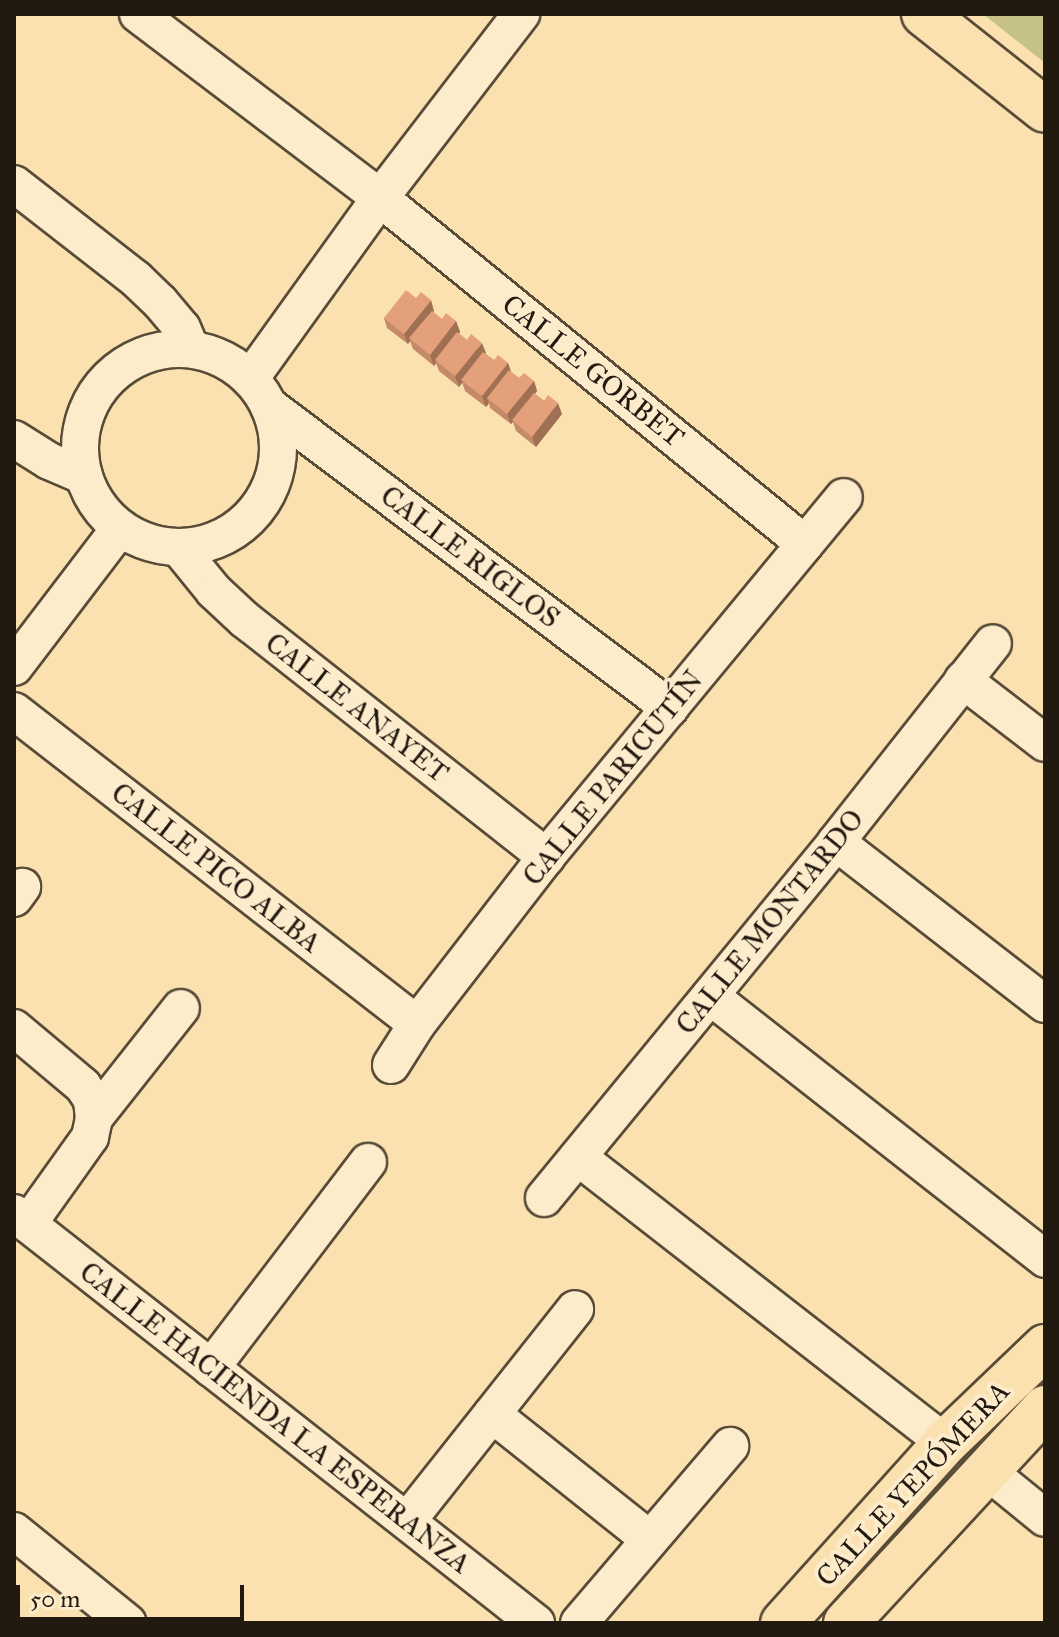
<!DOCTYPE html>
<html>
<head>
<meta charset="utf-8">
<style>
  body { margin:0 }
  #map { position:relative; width:1059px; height:1637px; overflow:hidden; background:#fbe1b0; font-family:"IM FELL Great Primer",serif }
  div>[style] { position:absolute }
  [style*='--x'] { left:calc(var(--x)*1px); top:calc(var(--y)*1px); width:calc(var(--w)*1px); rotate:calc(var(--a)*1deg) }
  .green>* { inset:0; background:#c6c186 }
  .roads { filter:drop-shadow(2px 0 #584b38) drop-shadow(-2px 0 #584b38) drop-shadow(0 2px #584b38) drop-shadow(0 -2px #584b38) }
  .minor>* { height:36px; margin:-18px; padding:0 18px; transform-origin:18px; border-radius:18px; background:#fceccc }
  .minor>.ring { margin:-18px; padding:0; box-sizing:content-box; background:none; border:36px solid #fceccc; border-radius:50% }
  .major>* { height:44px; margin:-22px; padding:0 22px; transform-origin:22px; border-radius:22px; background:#fbe1b0 }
  .wall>* { inset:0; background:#c48a69 }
  .shaded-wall>* { inset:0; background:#a07055 }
  .building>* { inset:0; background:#e4a07a }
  span { translate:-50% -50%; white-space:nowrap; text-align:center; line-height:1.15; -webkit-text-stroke:8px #fceccc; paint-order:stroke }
  .street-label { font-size:28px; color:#221910 }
  .frame { position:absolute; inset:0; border:16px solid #221910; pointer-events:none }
  .scale { position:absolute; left:16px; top:1585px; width:228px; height:36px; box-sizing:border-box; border:4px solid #221910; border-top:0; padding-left:10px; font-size:24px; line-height:28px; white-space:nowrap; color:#221910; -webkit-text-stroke:6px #fceccc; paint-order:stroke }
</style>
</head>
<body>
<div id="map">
  <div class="green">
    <div style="clip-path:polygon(983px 14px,1045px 14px,1045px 63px)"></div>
  </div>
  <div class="roads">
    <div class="minor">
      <div style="--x:138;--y:14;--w:304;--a:37.2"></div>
      <div style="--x:380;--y:198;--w:548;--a:39.15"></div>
      <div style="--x:14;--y:184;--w:155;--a:37.9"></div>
      <div style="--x:136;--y:279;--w:33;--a:44"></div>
      <div style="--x:160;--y:302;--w:34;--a:50"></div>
      <div style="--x:182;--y:328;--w:23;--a:67"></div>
      <div class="ring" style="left:80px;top:349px;width:162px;height:162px"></div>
      <div style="--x:250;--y:379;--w:223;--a:-54.3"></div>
      <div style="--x:380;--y:198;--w:232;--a:-52.5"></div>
      <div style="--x:269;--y:406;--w:502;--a:36.98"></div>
      <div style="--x:14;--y:439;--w:41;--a:32.2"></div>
      <div style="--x:49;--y:461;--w:38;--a:23"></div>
      <div style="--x:179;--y:548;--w:55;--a:50.9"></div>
      <div style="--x:214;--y:591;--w:41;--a:43"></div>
      <div style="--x:244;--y:619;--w:385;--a:38.2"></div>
      <div style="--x:14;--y:667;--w:175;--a:-52.7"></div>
      <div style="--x:963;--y:680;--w:103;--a:37.5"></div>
      <div style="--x:14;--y:711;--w:510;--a:37.84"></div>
      <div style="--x:836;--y:842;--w:264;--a:37.8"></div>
      <div style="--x:14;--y:898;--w:14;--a:-54"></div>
      <div style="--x:710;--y:996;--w:426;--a:38.1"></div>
      <div style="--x:14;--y:1028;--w:90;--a:40"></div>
      <div style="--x:83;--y:1086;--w:17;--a:57"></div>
      <div style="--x:92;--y:1100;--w:18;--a:84"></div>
      <div style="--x:391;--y:1065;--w:49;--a:-57.6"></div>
      <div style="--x:417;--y:1024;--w:211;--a:-52.3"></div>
      <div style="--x:546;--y:857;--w:467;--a:-50.4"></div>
      <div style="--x:578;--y:1157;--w:465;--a:37.9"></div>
      <div style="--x:544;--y:1198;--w:460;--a:-50.6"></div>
      <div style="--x:836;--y:842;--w:253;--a:-51.7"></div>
      <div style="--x:14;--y:1213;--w:664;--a:38.15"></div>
      <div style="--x:28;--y:1224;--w:107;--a:-54.5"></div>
      <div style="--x:90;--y:1137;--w:19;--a:-78"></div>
      <div style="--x:94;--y:1118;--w:140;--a:-51.7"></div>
      <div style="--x:211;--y:1368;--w:259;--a:-52.7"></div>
      <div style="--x:492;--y:1414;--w:199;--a:38.5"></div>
      <div style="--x:985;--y:1469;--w:77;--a:39.2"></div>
      <div style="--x:408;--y:1520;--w:269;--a:-51.6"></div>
      <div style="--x:14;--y:1531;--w:146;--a:38.9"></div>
      <div style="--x:579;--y:1623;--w:233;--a:-49.5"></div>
    </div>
    <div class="major">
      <div style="--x:924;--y:14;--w:154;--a:38.4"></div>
      <div style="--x:783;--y:1623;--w:242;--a:-48"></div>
      <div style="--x:945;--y:1443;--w:139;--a:-43.8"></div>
      <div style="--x:846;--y:1623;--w:293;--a:-47.2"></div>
    </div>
  </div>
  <div class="wall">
    <div style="clip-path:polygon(434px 311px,433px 312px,442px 319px,456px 321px,460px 332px,459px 334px,494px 360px,508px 363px,511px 372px,519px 378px,534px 381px,537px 391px,535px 394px,562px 414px,536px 447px,516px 431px,513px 422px,511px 424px,490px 408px,489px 403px,486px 407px,465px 391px,462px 382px,459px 387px,439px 371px,436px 363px,434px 366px,413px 349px,410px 341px,408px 344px,387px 328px,384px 318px)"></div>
  </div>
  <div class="shaded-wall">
    <div style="clip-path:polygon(431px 300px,434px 311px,411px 340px,409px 338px,410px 341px,408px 344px,404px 334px)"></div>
    <div style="clip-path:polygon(456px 321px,460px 332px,437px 362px,435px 360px,436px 363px,434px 366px,430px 355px)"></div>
    <div style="clip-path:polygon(482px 343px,486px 353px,459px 387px,455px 376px)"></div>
    <div style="clip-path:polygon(508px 363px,512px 374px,487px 398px,489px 403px,486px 407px,482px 396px)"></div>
    <div style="clip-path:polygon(534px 381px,537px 391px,511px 424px,507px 414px)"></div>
    <div style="clip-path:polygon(558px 403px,562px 414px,536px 447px,532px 437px)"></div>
  </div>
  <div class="building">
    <div style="clip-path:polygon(406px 290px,416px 298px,421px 292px,431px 300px,404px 334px,384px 318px)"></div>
    <div style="clip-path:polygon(432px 311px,442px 319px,446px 313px,456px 321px,430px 355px,409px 338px)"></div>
    <div style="clip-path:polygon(457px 332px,467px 340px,471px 334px,482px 343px,455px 376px,435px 360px)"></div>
    <div style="clip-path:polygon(483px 352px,494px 360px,498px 355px,508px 363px,482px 396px,461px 380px)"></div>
    <div style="clip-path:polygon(509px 370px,519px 378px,524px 373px,534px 381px,507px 414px,487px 398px)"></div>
    <div style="clip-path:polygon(534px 393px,544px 401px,548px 395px,558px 403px,532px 437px,512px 420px)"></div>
  </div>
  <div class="street-label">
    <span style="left:593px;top:371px;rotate:39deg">CALLE GORBET</span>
    <span style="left:470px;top:557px;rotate:37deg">CALLE RIGLOS</span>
    <span style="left:357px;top:708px;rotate:38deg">CALLE ANAYET</span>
    <span style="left:613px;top:778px;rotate:-51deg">CALLE PARICUTÍN</span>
    <span style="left:216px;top:868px;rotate:38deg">CALLE PICO ALBA</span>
    <span style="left:770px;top:922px;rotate:-51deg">CALLE MONTARDO</span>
    <span style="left:275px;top:1418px;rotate:38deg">CALLE HACIENDA LA ESPERANZA</span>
    <span style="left:913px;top:1484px;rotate:-47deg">CALLE YEPÓMERA</span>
  </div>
  <div class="frame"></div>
  <div class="scale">50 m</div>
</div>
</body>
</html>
